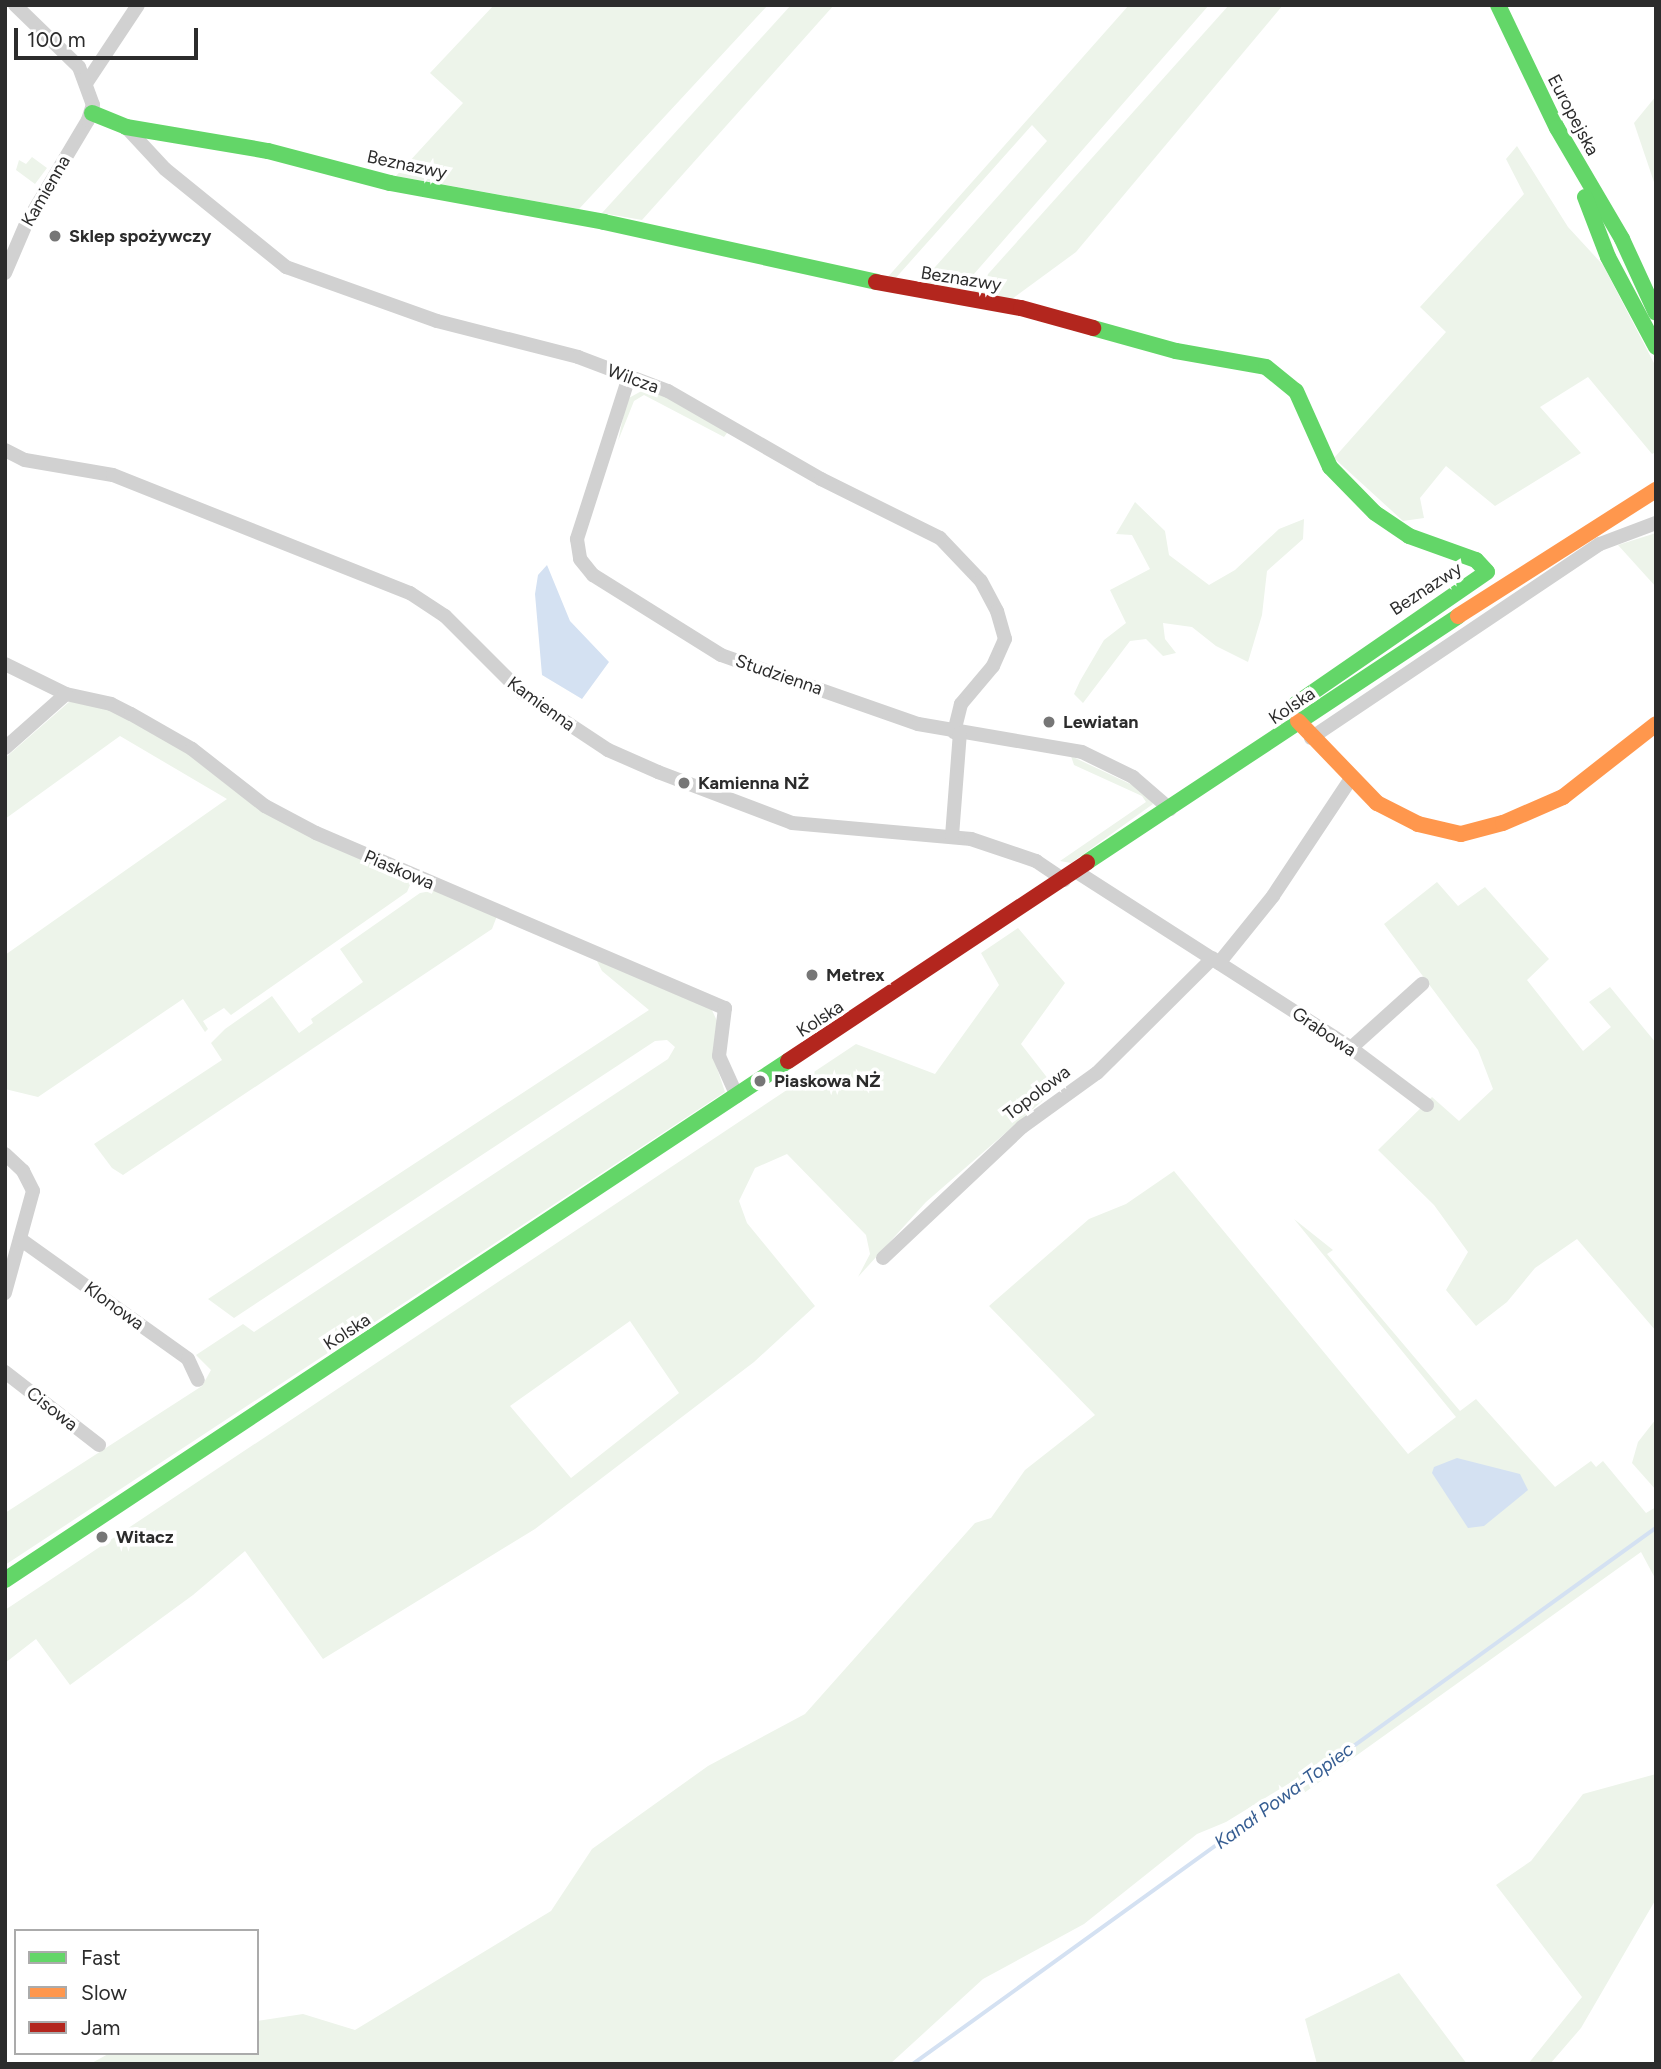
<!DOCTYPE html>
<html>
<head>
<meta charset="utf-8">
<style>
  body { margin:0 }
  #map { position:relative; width:1661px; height:2069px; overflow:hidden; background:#fff; font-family:Figtree,sans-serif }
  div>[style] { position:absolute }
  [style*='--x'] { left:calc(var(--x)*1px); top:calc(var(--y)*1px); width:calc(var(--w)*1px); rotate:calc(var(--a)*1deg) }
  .green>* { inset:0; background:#edf4ea }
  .water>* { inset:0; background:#d4e1f2 }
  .stream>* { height:3.5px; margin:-1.75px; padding:0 1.75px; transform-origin:1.75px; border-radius:1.75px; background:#d4e1f2 }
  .street>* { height:14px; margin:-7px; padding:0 7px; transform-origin:7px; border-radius:7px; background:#d1d1d1 }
  .fast>* { height:16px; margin:-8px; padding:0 8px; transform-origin:8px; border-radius:8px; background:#63d668 }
  .slow>* { height:16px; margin:-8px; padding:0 8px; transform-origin:8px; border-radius:8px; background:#ff974d }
  .jam>* { height:16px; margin:-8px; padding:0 8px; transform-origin:8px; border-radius:8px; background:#b3261e }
  .dots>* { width:19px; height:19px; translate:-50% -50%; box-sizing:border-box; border:4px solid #fff; border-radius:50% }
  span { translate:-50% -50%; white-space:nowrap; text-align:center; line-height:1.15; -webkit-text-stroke:7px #fff; paint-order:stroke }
  .street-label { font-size:18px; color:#2c2c2c }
  .poi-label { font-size:18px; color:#2c2c2c; font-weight:700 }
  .left { translate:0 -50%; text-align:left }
  .water-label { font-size:19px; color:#365d92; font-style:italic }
  .frame { position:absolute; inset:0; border:7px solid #2c2c2c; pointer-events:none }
  .legend { position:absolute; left:14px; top:1929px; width:245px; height:126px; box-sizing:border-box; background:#fff; border:2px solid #ababab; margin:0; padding:9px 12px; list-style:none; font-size:21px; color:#2c2c2c }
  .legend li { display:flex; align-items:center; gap:14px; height:35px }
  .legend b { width:35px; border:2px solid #ababab }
  .scale { position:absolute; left:14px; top:28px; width:184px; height:32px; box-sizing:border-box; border:4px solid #2c2c2c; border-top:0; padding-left:9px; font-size:21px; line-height:24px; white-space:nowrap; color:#2c2c2c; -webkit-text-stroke:5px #fff; paint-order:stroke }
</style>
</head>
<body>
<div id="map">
  <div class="green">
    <div style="clip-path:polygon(494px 5px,768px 5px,579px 209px,396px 176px,463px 103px,430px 73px)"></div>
    <div style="clip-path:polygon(791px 5px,834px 5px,642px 220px,602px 213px)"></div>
    <div style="clip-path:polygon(1129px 5px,1209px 5px,960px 290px,920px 284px,1047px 141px,1032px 125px,893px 281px,886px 279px)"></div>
    <div style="clip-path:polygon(1229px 5px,1283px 5px,1076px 252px,1012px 299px,972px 292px)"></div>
    <div style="clip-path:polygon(1656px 96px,1656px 188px,1634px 123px)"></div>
    <div style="clip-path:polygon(1517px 146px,1568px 227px,1603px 265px,1656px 367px,1656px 452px,1652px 454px,1588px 377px,1540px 407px,1581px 453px,1495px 506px,1446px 466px,1420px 498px,1424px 518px,1403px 521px,1334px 458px,1446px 332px,1420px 307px,1524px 194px,1506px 159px)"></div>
    <div style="clip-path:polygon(32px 157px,47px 168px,35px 184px,16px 170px,19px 160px,26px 164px)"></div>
    <div style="clip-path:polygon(647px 388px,730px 429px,724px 437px,644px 395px,634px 401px,618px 441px,627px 399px)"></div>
    <div style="clip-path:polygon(1135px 502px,1165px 531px,1169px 555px,1209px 585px,1235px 570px,1279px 529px,1304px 519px,1303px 539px,1267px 571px,1262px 615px,1248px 662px,1216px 646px,1192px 627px,1163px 623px,1165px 639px,1176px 653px,1163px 656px,1146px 639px,1130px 641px,1083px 703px,1074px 694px,1080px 681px,1104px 640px,1126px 623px,1110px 590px,1150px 569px,1132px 535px,1116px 534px)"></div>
    <div style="clip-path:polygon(1656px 533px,1656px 587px,1618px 545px)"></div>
    <div style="clip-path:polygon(80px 700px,127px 715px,221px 775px,410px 879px,410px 885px,407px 892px,231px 1015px,224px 1008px,203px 1021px,208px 1029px,205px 1032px,183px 999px,38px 1097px,5px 1089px,5px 955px,227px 799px,120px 736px,5px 819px,5px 758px,69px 702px)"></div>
    <div style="clip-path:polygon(1071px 756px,1145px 791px,1153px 804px,1071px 863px,1060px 861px,1146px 802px,1142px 796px,1074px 765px)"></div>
    <div style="clip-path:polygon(1437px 882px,1458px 906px,1485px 887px,1549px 959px,1527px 980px,1583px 1051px,1611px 1027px,1589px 1002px,1610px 987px,1656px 1043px,1656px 1331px,1577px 1239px,1535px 1268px,1507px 1302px,1476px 1326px,1446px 1290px,1468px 1252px,1434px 1205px,1378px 1150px,1432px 1097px,1459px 1121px,1493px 1089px,1478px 1050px,1384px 924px)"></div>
    <div style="clip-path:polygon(437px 890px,497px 916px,492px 929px,123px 1175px,112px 1168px,94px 1144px,222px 1060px,211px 1043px,225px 1029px,272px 996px,299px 1033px,313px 1023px,311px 1019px,363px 982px,340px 949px,420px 893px)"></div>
    <div style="clip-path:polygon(evenodd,1018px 928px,1065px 983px,1021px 1044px,1056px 1089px,926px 1202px,858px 1277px,870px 1254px,866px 1235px,787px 1154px,755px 1168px,739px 1201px,747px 1223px,815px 1306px,754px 1362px,535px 1529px,323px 1659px,245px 1551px,193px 1595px,70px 1685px,36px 1639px,5px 1663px,5px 1610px,856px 1044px,935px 1074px,999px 985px,981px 953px,1018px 928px,630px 1321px,679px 1393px,571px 1478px,510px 1406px,630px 1321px)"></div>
    <div style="clip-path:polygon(596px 959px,711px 1008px,717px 1021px,713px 1056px,725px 1092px,5px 1565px,5px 1513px,202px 1386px,211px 1370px,196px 1355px,243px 1324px,254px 1332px,668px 1059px,675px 1047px,667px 1040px,655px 1041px,234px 1318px,208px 1299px,649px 1010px,602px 971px)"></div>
    <div style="clip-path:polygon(1174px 1171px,1408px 1454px,1456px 1417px,1294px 1219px,1333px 1250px,1327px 1254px,1460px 1411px,1476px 1399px,1555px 1487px,1591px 1461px,1596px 1467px,1603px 1461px,1646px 1513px,1656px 1507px,1656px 1580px,1641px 1552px,1304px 1793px,1293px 1781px,1226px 1822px,1197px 1834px,1084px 1924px,983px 1979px,890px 2064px,90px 2064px,110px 2053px,257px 2053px,257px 2021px,303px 2014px,355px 2030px,551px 1911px,592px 1849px,708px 1766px,805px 1714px,975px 1523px,991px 1518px,1025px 1470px,1095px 1415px,989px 1306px,1089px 1219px,1126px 1204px)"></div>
    <div style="clip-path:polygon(1656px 1419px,1656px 1490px,1632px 1463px,1638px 1442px)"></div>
    <div style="clip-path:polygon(1656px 1774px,1656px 1899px,1581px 2028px,1550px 2064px,1528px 2064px,1582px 1997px,1496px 1885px,1531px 1861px,1583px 1794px)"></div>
    <div style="clip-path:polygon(1399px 1973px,1467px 2064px,1317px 2064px,1305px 2019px)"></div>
  </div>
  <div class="water">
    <div style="clip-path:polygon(547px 565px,570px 621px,609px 662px,582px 699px,542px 675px,535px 594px,538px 575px)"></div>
    <div style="clip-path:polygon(1457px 1458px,1520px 1474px,1528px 1490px,1484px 1526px,1468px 1528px,1432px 1473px,1434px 1467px)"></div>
  </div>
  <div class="stream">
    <div style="--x:913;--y:2064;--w:916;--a:-35.81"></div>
  </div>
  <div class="street">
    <div style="--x:87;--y:82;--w:92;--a:-56.5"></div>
    <div style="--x:126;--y:127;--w:57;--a:47.1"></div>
    <div style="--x:165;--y:169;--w:156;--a:39"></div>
    <div style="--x:286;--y:267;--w:160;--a:19.7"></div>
    <div style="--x:437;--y:321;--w:146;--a:14.3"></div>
    <div style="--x:578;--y:357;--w:96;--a:20.7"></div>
    <div style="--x:668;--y:391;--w:177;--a:29.9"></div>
    <div style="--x:821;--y:479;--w:133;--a:26.4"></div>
    <div style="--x:940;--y:538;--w:59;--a:46.4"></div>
    <div style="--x:981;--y:581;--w:34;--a:62"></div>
    <div style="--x:997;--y:611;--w:29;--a:74"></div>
    <div style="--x:1005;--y:639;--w:30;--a:114"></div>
    <div style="--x:993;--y:666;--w:50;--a:130.1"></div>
    <div style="--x:961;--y:704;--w:29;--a:104"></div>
    <div style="--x:5;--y:273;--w:53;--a:-66.8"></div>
    <div style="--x:26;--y:224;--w:121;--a:-59.2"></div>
    <div style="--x:88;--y:120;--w:16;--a:-72"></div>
    <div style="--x:93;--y:105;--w:40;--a:-110.2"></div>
    <div style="--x:79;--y:67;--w:89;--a:-135.9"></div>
    <div style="--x:628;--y:380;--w:167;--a:107.8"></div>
    <div style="--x:577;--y:539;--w:20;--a:81"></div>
    <div style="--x:580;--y:559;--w:21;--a:51"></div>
    <div style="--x:593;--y:575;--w:151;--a:32"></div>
    <div style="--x:721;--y:655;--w:209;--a:19.3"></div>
    <div style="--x:918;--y:724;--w:166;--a:9.7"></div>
    <div style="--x:1082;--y:752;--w:57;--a:26.1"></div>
    <div style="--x:1133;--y:777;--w:49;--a:40.9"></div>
    <div style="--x:5;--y:450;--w:22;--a:27"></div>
    <div style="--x:25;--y:460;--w:89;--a:9.7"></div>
    <div style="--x:113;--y:475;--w:320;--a:21.7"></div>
    <div style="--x:410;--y:593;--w:42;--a:33.3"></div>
    <div style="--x:445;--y:616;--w:109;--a:45"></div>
    <div style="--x:522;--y:693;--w:103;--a:33.5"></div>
    <div style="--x:608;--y:750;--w:55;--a:23.7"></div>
    <div style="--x:658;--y:772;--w:143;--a:20.8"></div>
    <div style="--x:792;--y:823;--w:180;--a:5.1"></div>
    <div style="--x:971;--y:839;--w:69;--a:18.7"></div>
    <div style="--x:1036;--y:861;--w:34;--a:34"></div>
    <div style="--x:5;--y:664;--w:68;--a:26.2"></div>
    <div style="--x:66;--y:694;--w:46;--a:12.5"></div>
    <div style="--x:111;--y:704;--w:22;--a:27"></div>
    <div style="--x:131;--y:714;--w:70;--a:29.8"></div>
    <div style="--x:192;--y:749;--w:93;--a:38"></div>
    <div style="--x:265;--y:806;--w:58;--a:27.9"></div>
    <div style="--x:316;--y:833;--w:445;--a:23.2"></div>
    <div style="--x:725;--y:1008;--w:48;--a:97.1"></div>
    <div style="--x:719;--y:1056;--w:44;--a:65.8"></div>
    <div style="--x:1311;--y:738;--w:348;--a:-33.9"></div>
    <div style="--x:1600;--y:544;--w:60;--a:-20.6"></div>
    <div style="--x:5;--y:748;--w:81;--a:-41.5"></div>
    <div style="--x:952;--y:836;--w:103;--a:-85.6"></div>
    <div style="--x:1077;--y:872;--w:326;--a:32.7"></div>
    <div style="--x:1351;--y:1048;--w:95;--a:36.9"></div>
    <div style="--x:1219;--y:963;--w:86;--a:-51.1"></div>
    <div style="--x:1273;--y:896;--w:139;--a:-56.4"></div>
    <div style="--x:1351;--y:1048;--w:96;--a:-42"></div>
    <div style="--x:5;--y:1154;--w:25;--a:43"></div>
    <div style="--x:23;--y:1171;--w:22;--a:63"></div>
    <div style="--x:33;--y:1191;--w:106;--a:105.4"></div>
    <div style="--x:20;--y:1239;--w:206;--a:35.5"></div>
    <div style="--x:188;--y:1359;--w:23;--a:65"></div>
    <div style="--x:883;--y:1258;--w:191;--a:-43.3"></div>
    <div style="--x:1022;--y:1127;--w:92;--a:-35.8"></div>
    <div style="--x:1097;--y:1073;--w:163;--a:-44.8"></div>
    <div style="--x:5;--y:1372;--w:119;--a:37.8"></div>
  </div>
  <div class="fast">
    <div style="--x:1498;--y:5;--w:136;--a:64.4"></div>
    <div style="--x:1557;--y:128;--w:129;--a:59.6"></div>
    <div style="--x:1622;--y:239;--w:81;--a:65.3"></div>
    <div style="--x:92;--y:113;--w:37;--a:22"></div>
    <div style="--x:126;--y:127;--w:144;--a:9.6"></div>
    <div style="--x:268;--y:151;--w:126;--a:14.7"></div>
    <div style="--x:390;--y:183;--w:218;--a:10.3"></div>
    <div style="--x:604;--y:222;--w:279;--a:12.4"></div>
    <div style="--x:1585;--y:197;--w:64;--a:69"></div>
    <div style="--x:1608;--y:257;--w:102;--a:61.9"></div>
    <div style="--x:1093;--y:328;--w:86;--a:15.5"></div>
    <div style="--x:1176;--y:351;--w:91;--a:10.1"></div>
    <div style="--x:1266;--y:367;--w:38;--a:39"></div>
    <div style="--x:1296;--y:391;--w:83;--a:65.9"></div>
    <div style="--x:1330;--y:467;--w:64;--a:45.6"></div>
    <div style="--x:1375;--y:513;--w:41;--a:34.1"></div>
    <div style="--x:1409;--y:536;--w:71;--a:19.7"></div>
    <div style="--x:1476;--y:560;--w:16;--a:47"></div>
    <div style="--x:1487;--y:572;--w:232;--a:145.4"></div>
    <div style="--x:1296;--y:704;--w:10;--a:114"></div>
    <div style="--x:1292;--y:713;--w:10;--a:53"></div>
    <div style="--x:1087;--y:862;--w:445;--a:-33.5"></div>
    <div style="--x:5;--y:1580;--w:939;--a:-33.54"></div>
  </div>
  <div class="slow">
    <div style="--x:1458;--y:616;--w:235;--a:-32.5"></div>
    <div style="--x:1298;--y:721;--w:114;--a:46.1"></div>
    <div style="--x:1377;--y:803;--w:46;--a:27.1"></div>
    <div style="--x:1418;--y:824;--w:44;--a:13.1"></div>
    <div style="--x:1461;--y:834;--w:43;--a:-14.7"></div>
    <div style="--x:1503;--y:823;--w:65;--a:-23.4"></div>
    <div style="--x:1563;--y:797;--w:118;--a:-38.1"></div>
  </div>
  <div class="jam">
    <div style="--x:876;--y:282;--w:147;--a:10.2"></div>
    <div style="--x:1021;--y:308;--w:75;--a:15.5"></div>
    <div style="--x:788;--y:1061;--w:359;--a:-33.6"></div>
  </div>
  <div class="dots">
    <div style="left:55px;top:236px;background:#767676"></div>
    <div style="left:1049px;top:722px;background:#767676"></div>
    <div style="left:684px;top:783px;background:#767676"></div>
    <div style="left:812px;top:975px;background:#767676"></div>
    <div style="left:760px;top:1081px;background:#767676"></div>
    <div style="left:102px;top:1537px;background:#767676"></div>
  </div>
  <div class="street-label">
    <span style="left:1573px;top:115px;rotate:62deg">Europejska</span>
    <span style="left:407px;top:165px;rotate:12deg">Beznazwy</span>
    <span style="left:46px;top:191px;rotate:-60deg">Kamienna</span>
    <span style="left:961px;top:279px;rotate:9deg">Beznazwy</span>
    <span style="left:633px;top:379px;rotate:20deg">Wilcza</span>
    <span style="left:1426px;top:589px;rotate:-33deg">Beznazwy</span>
    <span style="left:779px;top:675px;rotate:19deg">Studzienna</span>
    <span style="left:541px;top:704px;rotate:36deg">Kamienna</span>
    <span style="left:1292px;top:706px;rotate:-34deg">Kolska</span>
    <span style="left:399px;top:870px;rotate:23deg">Piaskowa</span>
    <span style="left:820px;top:1019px;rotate:-33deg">Kolska</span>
    <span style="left:1324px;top:1032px;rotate:34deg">Grabowa</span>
    <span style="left:1037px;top:1093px;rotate:-37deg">Topolowa</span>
    <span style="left:114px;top:1306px;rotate:36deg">Klonowa</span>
    <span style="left:347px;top:1332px;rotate:-33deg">Kolska</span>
    <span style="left:52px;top:1409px;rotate:38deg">Cisowa</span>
  </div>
  <div class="poi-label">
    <span class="left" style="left:69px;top:236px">Sklep spożywczy</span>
    <span class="left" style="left:1063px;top:722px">Lewiatan</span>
    <span class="left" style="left:698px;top:783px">Kamienna NŻ</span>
    <span class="left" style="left:826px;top:975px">Metrex</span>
    <span class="left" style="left:774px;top:1081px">Piaskowa NŻ</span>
    <span class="left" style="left:116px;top:1537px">Witacz</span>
  </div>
  <div class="water-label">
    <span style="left:1284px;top:1796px;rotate:-36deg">Kanał Powa-Topiec</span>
  </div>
  <div class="frame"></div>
  <ul class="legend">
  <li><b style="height:9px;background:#63d668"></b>Fast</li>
  <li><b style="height:9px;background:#ff974d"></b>Slow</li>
  <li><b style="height:9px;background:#b3261e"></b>Jam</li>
  </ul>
  <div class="scale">100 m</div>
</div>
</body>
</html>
